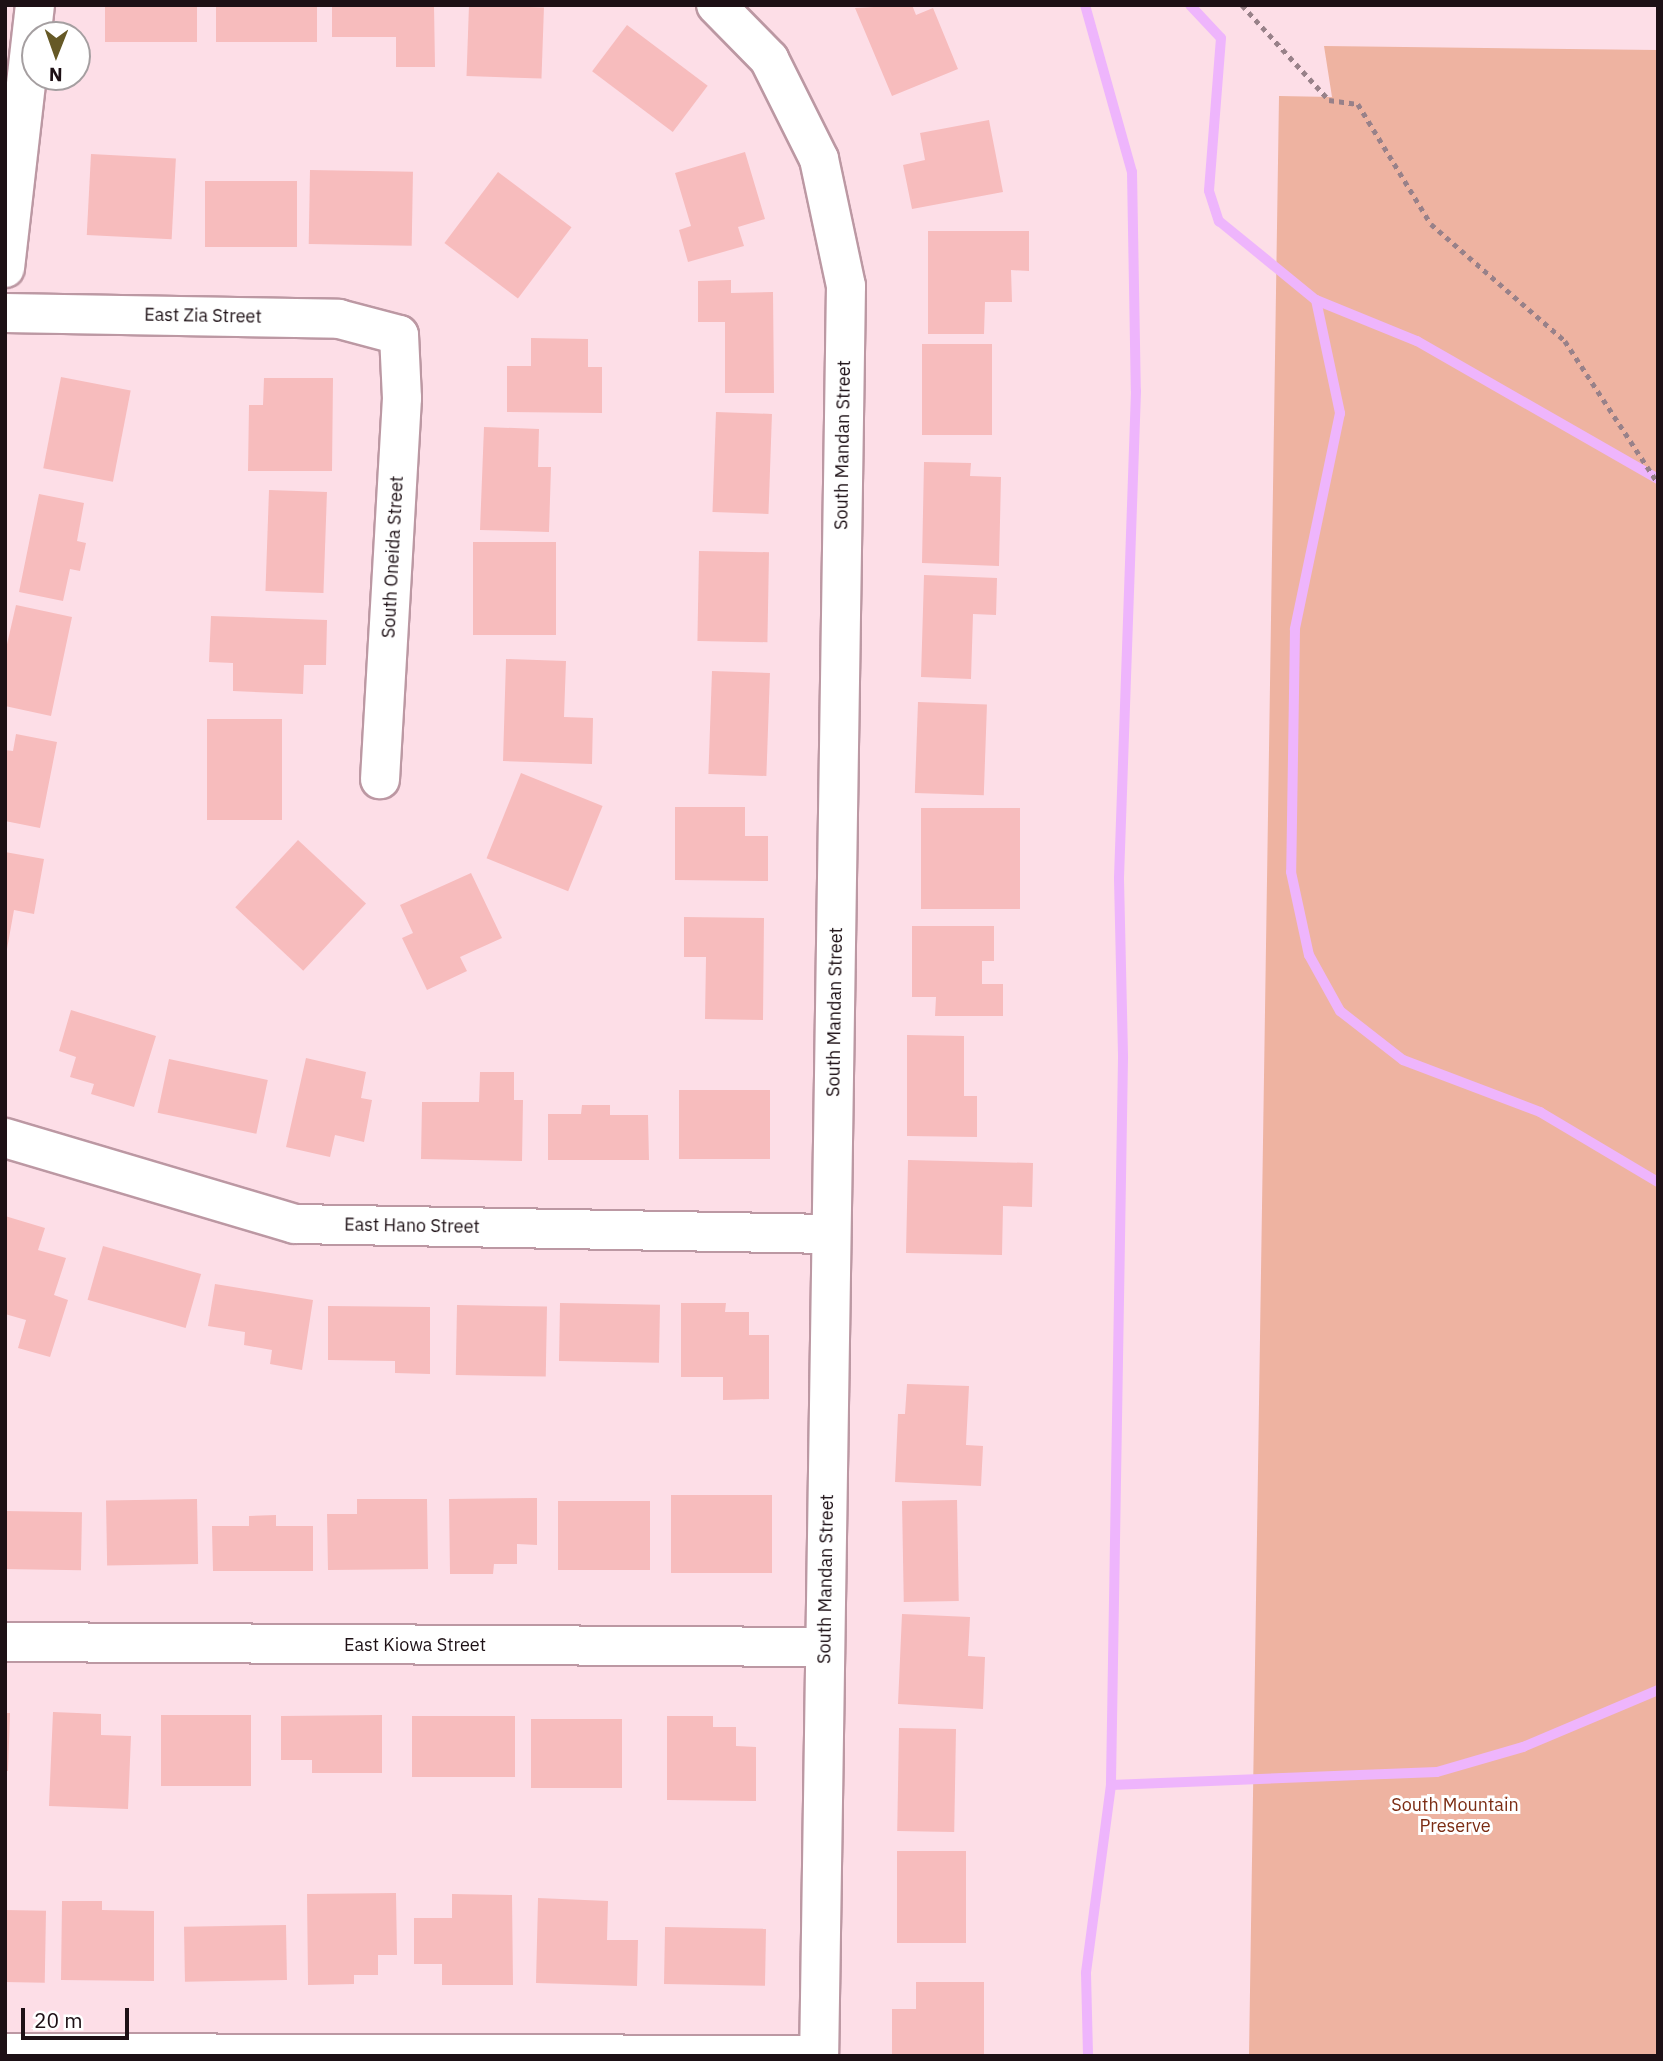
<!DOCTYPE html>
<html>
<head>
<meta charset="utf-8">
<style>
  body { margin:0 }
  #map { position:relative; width:1663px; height:2061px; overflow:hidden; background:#fddee7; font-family:"IBM Plex Sans",sans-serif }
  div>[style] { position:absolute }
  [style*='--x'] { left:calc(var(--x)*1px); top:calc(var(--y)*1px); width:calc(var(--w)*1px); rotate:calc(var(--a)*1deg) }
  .green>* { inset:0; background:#eeb3a1 }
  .stream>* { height:10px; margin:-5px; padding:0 5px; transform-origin:5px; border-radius:5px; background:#eeb5fc }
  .building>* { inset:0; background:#f7bcbd; transform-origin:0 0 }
  .path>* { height:4.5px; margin-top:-2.25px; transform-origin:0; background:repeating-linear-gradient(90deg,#988189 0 5px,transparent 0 10px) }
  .roads { filter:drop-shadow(2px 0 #bc98a3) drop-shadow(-2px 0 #bc98a3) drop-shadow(0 2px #bc98a3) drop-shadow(0 -2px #bc98a3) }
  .minor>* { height:38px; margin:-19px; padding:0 19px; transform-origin:19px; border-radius:19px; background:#fff }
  span { translate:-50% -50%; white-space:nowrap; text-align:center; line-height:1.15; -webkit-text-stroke:6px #fff; paint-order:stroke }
  .street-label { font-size:18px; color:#1d1015 }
  .park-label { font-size:18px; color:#7b2c13 }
  .frame { position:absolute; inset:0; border:7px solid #1d1015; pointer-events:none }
  .north { position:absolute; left:21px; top:21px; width:70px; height:70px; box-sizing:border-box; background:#fff; border:2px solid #a59fa1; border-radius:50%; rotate:181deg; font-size:19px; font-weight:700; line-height:28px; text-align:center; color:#1d1015 }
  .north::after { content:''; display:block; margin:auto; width:24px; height:32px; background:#665926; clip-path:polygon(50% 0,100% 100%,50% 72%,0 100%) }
  .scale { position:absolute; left:21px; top:2008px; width:108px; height:32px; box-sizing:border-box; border:4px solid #1d1015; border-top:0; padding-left:9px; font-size:21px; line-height:24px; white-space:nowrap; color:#1d1015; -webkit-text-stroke:5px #fff; paint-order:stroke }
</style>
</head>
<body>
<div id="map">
  <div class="green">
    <div style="clip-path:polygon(1324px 46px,1658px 50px,1658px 2056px,1249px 2056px,1279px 96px,1332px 97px)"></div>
  </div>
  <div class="stream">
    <div style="--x:1085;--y:5;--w:173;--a:74.3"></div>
    <div style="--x:1132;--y:172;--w:219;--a:89"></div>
    <div style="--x:1136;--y:391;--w:488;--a:92"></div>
    <div style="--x:1119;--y:879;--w:179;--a:88.7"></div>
    <div style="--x:1123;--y:1058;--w:727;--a:90.95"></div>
    <div style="--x:1111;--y:1785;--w:190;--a:97.6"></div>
    <div style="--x:1086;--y:1973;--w:83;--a:88.6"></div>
    <div style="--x:1190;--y:5;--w:45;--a:46.8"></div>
    <div style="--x:1221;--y:38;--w:153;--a:94.5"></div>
    <div style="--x:1209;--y:191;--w:32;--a:72"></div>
    <div style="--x:1219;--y:221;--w:125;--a:39.2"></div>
    <div style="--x:1316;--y:300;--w:116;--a:78"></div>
    <div style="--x:1340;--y:413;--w:221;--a:101.8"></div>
    <div style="--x:1295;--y:629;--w:243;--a:90.9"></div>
    <div style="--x:1291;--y:872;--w:85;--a:77.8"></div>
    <div style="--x:1309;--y:955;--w:64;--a:61"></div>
    <div style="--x:1340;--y:1011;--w:80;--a:37.9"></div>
    <div style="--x:1403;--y:1060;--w:147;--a:20.8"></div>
    <div style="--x:1540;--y:1112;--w:137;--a:30.7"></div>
    <div style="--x:1316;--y:300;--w:109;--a:22.1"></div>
    <div style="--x:1417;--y:341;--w:278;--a:29.8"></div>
    <div style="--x:1111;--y:1785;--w:326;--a:-2.3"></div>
    <div style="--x:1437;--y:1772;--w:90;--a:-16.2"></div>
    <div style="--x:1523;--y:1747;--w:147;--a:-22.9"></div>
  </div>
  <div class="building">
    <div style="left:105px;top:5px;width:92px;height:37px"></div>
    <div style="left:216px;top:5px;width:101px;height:37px"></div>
    <div style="clip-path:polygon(332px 5px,434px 5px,435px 67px,396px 67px,396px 37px,332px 37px)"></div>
    <div style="left:469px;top:5px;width:75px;height:71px;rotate:2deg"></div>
    <div style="clip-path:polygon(912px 5px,916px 15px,933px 8px,958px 69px,892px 96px,855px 8px)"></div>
    <div style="left:627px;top:25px;width:101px;height:58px;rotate:37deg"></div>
    <div style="clip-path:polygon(989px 120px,1003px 192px,912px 209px,903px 165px,925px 160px,920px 133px)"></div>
    <div style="clip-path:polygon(745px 152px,765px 219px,738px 227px,744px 246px,688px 262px,679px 230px,691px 226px,675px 173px)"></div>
    <div style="left:91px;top:154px;width:85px;height:81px;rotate:3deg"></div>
    <div style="left:310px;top:170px;width:103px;height:74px;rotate:1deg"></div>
    <div style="left:498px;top:172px;width:92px;height:89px;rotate:37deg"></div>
    <div style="left:205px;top:181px;width:92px;height:66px"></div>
    <div style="clip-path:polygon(928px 231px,1029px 231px,1029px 271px,1011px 270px,1012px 302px,985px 302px,984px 334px,928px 334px)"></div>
    <div style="clip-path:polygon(731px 280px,731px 293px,773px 292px,774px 393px,725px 393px,725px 322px,698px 322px,698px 281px)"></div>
    <div style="clip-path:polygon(531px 338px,588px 339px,588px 367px,602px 367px,602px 413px,507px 412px,507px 366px,531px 366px)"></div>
    <div style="left:922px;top:344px;width:70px;height:91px"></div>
    <div style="left:61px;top:377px;width:71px;height:93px;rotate:11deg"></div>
    <div style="clip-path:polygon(264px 378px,333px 378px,332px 471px,248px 471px,249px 405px,263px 405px)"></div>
    <div style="left:716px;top:412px;width:56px;height:100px;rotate:2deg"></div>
    <div style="clip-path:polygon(484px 427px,539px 429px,538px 467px,551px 467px,549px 532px,480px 530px)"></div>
    <div style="clip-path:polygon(924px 462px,971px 463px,970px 476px,1001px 477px,999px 566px,922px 563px)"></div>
    <div style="left:269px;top:490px;width:58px;height:101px;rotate:2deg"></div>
    <div style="clip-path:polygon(39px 494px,84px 503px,77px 541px,86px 543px,80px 571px,70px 569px,63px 601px,19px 592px)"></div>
    <div style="left:473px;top:542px;width:83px;height:93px"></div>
    <div style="left:699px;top:551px;width:70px;height:90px;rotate:1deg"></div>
    <div style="clip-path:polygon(924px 575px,997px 578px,996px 615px,973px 614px,971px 679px,921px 677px)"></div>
    <div style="clip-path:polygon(16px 605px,72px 617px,51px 716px,5px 706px,5px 653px)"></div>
    <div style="clip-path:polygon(211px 616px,327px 620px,326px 665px,304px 665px,303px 694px,233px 691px,233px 663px,209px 662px)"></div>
    <div style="clip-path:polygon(506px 659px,566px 661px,564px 717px,593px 718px,592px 764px,503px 761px)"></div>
    <div style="left:712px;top:671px;width:58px;height:103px;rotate:2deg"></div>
    <div style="left:918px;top:702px;width:69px;height:91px;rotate:2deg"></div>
    <div style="left:207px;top:719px;width:75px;height:101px"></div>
    <div style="clip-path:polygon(16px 734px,57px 742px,40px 828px,5px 821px,5px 750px,13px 751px)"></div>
    <div style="left:521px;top:773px;width:88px;height:92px;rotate:22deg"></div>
    <div style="clip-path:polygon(675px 807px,745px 807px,745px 836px,768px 836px,768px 881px,675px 880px)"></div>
    <div style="left:921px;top:808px;width:99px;height:101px"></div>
    <div style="left:298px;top:840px;width:93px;height:92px;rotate:43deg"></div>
    <div style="clip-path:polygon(5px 852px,44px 859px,34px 914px,14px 910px,7px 949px)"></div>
    <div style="clip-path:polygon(471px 873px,502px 938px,460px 957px,467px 971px,427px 990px,402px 938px,413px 933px,400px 905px)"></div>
    <div style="clip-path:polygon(684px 917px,764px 918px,763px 1020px,705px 1019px,706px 957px,684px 957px)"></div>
    <div style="clip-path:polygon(912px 926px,994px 926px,994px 961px,982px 961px,982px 984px,1003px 984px,1003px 1016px,935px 1016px,936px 997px,912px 997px)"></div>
    <div style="clip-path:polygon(71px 1010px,156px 1036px,134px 1107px,91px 1094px,94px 1084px,70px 1077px,76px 1057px,59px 1051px)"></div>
    <div style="clip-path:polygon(907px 1035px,964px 1036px,964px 1096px,977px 1096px,977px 1137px,907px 1136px)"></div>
    <div style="clip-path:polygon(306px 1058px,366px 1072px,361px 1098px,372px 1100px,364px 1142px,335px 1135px,330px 1157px,286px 1147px)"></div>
    <div style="left:169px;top:1059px;width:101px;height:55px;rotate:12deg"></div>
    <div style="clip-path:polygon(480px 1072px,514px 1072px,514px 1100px,523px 1100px,522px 1161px,421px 1159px,422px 1102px,479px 1102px)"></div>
    <div style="left:679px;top:1090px;width:91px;height:69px"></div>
    <div style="clip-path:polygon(582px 1105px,610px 1105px,610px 1115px,648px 1115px,649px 1160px,548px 1160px,548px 1114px,581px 1114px)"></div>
    <div style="clip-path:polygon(908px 1160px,1033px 1163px,1032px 1207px,1003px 1206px,1002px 1255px,906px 1253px)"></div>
    <div style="clip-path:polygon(5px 1216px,45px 1228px,38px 1250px,66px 1258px,54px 1295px,68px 1300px,50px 1357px,18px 1348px,26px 1320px,5px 1314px)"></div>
    <div style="left:103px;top:1246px;width:102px;height:56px;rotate:16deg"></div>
    <div style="clip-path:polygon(215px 1284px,313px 1300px,302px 1370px,270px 1364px,272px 1350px,244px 1345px,245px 1332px,208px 1326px)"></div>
    <div style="left:560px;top:1303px;width:100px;height:58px;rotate:1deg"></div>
    <div style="clip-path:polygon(681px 1303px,726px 1303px,725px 1312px,749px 1312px,749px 1335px,769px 1335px,769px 1399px,723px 1400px,723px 1377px,681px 1377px)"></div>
    <div style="left:457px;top:1305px;width:90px;height:70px;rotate:1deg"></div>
    <div style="clip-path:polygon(328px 1306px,430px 1307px,430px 1374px,395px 1373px,395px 1361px,328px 1360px)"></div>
    <div style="clip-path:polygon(907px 1384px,969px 1386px,966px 1445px,983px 1446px,981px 1486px,895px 1482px,898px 1414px,905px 1414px)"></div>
    <div style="left:671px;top:1495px;width:101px;height:78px"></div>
    <div style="clip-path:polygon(537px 1498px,537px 1545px,517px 1544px,517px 1564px,494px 1564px,493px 1574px,450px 1574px,449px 1499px)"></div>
    <div style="left:197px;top:1499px;width:65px;height:91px;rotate:89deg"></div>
    <div style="clip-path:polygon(357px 1499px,427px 1499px,428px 1569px,328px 1570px,327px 1514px,357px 1514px)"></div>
    <div style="left:957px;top:1500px;width:101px;height:55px;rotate:89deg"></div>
    <div style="left:558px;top:1501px;width:92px;height:69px"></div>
    <div style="left:5px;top:1511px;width:77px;height:58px;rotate:1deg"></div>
    <div style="clip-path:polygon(276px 1515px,276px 1526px,313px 1526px,313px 1571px,213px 1571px,212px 1526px,249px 1526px,249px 1516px)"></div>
    <div style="clip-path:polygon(902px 1614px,970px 1617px,968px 1656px,985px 1657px,983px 1709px,898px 1704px)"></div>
    <div style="clip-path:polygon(53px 1712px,101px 1714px,101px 1735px,131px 1736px,128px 1809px,49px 1806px)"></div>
    <div style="clip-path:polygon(5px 1713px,10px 1713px,8px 1771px,5px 1771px)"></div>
    <div style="left:161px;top:1715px;width:90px;height:71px"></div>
    <div style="clip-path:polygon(382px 1715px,382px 1773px,312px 1773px,312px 1760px,281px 1760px,281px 1716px)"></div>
    <div style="left:515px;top:1716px;width:61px;height:103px;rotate:90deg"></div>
    <div style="clip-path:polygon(667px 1716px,713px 1716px,713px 1727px,736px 1727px,736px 1746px,756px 1747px,756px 1801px,667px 1800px)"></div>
    <div style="left:531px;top:1719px;width:91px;height:69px"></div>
    <div style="left:956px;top:1729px;width:103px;height:57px;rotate:91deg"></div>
    <div style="left:966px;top:1851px;width:92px;height:69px;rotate:90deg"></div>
    <div style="clip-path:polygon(396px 1893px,397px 1955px,378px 1955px,378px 1975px,354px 1975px,354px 1984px,308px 1985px,307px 1894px)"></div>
    <div style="clip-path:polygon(452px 1894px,512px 1895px,513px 1985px,442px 1985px,442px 1964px,414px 1964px,414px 1918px,452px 1918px)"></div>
    <div style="clip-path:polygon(538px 1898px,608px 1901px,607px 1940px,638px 1940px,637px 1986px,536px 1983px)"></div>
    <div style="clip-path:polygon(62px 1901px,102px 1901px,102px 1910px,154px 1911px,154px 1981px,61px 1980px)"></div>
    <div style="left:5px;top:1910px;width:41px;height:72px;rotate:1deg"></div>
    <div style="left:286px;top:1925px;width:55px;height:102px;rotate:89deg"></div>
    <div style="left:665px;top:1927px;width:101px;height:57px;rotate:1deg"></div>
    <div style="clip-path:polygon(916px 1982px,984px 1982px,984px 2055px,892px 2054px,892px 2009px,916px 2009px)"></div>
  </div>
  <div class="path">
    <div style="--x:1242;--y:5;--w:129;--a:47.5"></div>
    <div style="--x:1329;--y:100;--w:29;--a:8"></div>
    <div style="--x:1358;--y:104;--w:140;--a:58.7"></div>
    <div style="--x:1431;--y:224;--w:178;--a:41.1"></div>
    <div style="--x:1565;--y:341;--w:170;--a:56.8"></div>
  </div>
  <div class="roads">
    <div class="minor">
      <div style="--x:716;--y:5;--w:76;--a:45.5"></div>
      <div style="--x:769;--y:59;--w:112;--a:63.4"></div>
      <div style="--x:819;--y:159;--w:130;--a:78"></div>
      <div style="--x:846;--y:286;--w:1770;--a:90.87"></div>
      <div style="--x:5;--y:268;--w:265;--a:-83.5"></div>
      <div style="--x:5;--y:313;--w:334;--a:1"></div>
      <div style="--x:339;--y:319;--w:62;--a:14.9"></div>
      <div style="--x:399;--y:335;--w:63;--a:87.3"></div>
      <div style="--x:402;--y:398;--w:382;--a:93.3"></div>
      <div style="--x:5;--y:1138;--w:302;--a:16.5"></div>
      <div style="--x:295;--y:1224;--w:536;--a:1.07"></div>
      <div style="--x:5;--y:1642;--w:820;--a:0.35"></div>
      <div style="--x:5;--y:2053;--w:814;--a:0.14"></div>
    </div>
  </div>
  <div class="street-label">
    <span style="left:203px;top:316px;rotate:1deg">East Zia Street</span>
    <span style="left:843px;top:445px;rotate:-89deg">South Mandan Street</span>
    <span style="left:393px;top:557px;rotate:-87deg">South Oneida Street</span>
    <span style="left:835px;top:1012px;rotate:-89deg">South Mandan Street</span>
    <span style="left:412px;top:1226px;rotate:1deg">East Hano Street</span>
    <span style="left:826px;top:1579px;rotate:-89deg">South Mandan Street</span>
    <span style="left:415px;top:1645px">East Kiowa Street</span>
  </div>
  <div class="park-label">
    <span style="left:1455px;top:1816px">South Mountain<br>Preserve</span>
  </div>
  <div class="frame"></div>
  <div class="north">N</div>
  <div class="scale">20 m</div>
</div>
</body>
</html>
